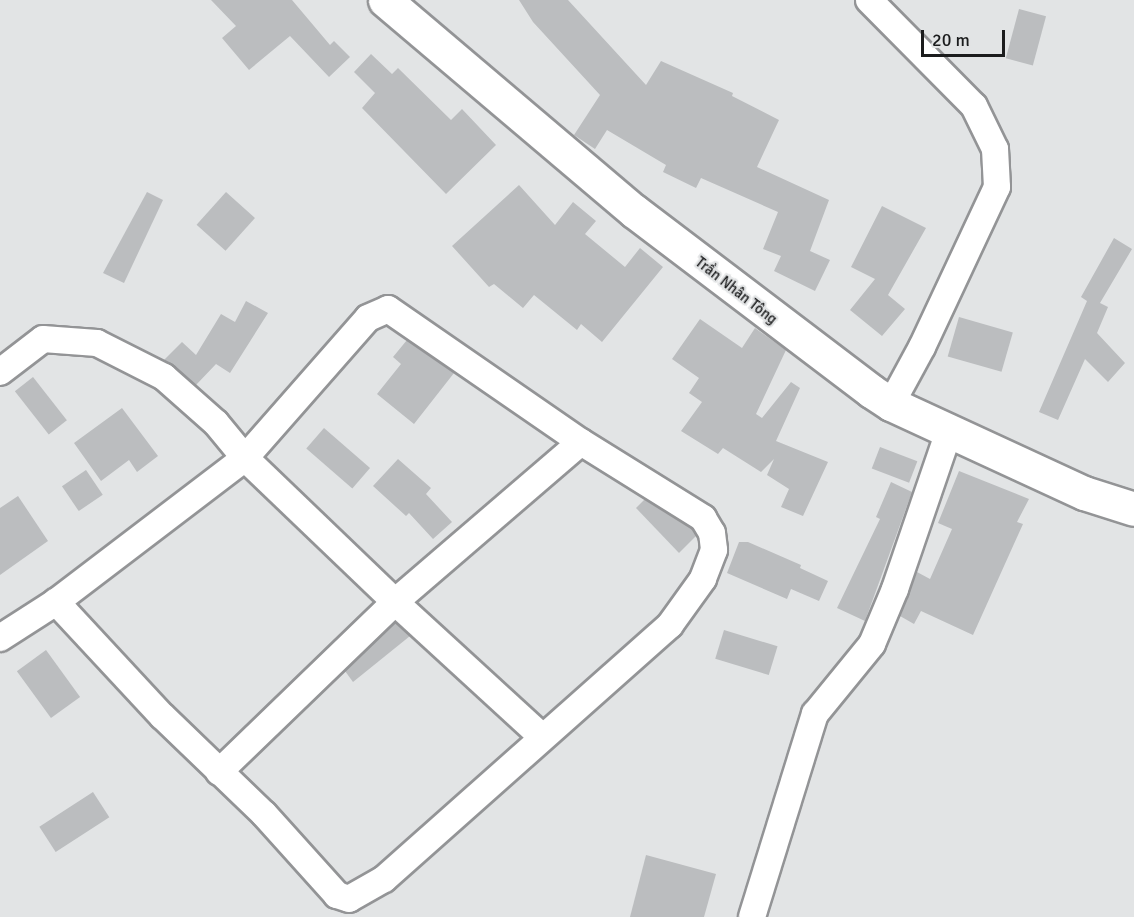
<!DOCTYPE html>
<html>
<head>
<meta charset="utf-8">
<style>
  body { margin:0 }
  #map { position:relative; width:1134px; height:917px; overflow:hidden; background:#e2e4e5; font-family:Signika,sans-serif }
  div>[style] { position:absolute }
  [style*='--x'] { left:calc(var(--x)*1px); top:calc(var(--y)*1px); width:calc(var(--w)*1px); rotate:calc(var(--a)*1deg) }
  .building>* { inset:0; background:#bbbdbf; transform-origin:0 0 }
  .roads { filter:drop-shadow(2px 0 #939496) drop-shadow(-2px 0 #939496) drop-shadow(0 2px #939496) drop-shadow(0 -2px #939496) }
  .street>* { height:26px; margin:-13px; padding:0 13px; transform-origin:13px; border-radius:13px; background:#fff }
  .secondary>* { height:33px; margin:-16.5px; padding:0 16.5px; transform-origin:16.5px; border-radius:16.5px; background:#fff }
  span { translate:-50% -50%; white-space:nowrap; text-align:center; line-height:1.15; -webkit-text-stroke:4.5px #e2e4e5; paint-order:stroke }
  .street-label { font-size:15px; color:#1b1c1d }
  .scale { position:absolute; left:921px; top:30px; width:84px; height:27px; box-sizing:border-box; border:3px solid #1b1c1d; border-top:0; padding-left:8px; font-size:18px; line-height:21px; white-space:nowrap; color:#1b1c1d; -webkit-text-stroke:4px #e2e4e5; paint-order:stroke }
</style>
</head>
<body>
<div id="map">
  <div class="building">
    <div style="clip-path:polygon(211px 0,292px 0,330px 45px,334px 41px,350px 57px,329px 77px,290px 36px,249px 70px,222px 38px,236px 26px)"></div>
    <div style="clip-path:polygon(519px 0,568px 0,646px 85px,661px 61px,733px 93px,732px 96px,779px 120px,757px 167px,829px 200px,810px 251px,830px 260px,815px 291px,774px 271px,781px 256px,763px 249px,778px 212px,701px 178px,696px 188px,663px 172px,666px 165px,607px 130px,595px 149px,574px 135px,600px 95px,533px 22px)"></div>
    <div style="left:1019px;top:9px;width:28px;height:51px;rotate:15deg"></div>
    <div style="clip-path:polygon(371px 54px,392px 74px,398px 68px,451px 120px,462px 109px,496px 145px,446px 194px,362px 108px,375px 93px,354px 72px)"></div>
    <div style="clip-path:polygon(519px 185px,555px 225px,573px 202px,596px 221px,585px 234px,625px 267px,640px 248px,663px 267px,602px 342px,581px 324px,577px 330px,534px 295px,523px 308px,494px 284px,489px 287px,452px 246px)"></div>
    <div style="clip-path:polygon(147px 192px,163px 200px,124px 283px,103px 273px)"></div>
    <div style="left:226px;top:192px;width:39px;height:44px;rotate:42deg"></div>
    <div style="clip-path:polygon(882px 206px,926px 228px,888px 295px,905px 309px,882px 336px,850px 310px,875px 279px,851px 267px)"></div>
    <div style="clip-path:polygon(1114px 238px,1132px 249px,1100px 303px,1108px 307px,1097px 333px,1125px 363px,1108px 382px,1085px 359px,1058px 420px,1039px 412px,1087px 301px,1081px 297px)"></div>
    <div style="clip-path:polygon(246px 301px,268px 313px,230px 373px,216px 364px,196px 385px,164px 360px,182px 342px,196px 355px,221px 314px,235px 322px)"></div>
    <div style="left:959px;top:317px;width:56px;height:41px;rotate:16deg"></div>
    <div style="clip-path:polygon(700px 319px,742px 348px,755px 328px,786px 350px,756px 414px,762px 418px,791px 382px,800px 388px,776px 441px,828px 462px,803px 516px,781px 507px,789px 489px,767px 475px,774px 459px,761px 472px,723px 448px,718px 454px,681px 431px,702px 402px,689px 393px,699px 378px,672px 359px)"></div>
    <div style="clip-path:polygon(407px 340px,454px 373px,414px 424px,377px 394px,401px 364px,393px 357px)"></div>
    <div style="left:33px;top:377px;width:55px;height:23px;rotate:52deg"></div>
    <div style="clip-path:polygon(122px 408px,158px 456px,137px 472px,129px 460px,101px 481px,74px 443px)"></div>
    <div style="left:324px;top:428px;width:61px;height:27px;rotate:41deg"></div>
    <div style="left:880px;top:447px;width:40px;height:23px;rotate:21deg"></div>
    <div style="clip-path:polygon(398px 459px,431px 488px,426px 494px,452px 522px,433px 539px,409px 513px,406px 516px,373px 486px)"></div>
    <div style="left:86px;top:470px;width:30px;height:29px;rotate:56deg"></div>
    <div style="clip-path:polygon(959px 471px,1029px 499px,1017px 522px,1023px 524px,973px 635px,921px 611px,914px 624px,900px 616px,917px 572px,930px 579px,952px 529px,938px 523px)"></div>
    <div style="clip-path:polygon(891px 482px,912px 492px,865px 621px,837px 608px,880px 519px,876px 517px)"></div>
    <div style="clip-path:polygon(18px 496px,48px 541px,0 575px,0 508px)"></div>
    <div style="clip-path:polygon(645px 499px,692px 529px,696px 536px,679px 553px,636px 508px)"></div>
    <div style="clip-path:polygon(739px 542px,748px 542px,801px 565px,800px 568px,828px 581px,819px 601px,791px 589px,787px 599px,727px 573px)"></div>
    <div style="clip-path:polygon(395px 623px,410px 636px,353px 682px,345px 671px)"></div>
    <div style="left:724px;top:630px;width:56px;height:30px;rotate:17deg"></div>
    <div style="left:46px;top:650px;width:58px;height:36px;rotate:54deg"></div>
    <div style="left:93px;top:792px;width:30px;height:64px;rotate:57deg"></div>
    <div style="clip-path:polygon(646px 855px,716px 874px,704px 917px,630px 917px)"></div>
  </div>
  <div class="roads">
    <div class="street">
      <div style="--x:869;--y:0;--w:149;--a:45.3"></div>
      <div style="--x:974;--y:106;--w:48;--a:64"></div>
      <div style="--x:995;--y:149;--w:38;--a:87"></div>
      <div style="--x:997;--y:187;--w:177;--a:115.1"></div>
      <div style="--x:922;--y:347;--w:65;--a:118.5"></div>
      <div style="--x:0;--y:372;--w:54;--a:-37.5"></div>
      <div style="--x:43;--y:339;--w:54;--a:4.2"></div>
      <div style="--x:97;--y:343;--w:75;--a:26.9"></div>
      <div style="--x:164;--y:377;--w:69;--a:41.5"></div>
      <div style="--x:216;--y:423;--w:45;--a:50.4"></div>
      <div style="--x:245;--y:458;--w:208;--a:43.8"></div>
      <div style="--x:395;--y:602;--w:198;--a:42.5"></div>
      <div style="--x:0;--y:638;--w:67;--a:-32.7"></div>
      <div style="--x:56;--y:602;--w:238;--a:-37.3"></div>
      <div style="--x:245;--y:458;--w:186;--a:-48.7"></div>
      <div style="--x:368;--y:318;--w:22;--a:-24"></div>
      <div style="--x:388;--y:309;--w:234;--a:34.6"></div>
      <div style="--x:581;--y:442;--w:144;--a:31.9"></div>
      <div style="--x:703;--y:518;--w:17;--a:59"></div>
      <div style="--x:712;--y:533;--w:17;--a:83"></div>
      <div style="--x:714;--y:550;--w:31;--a:111"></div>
      <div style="--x:703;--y:579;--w:57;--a:125.7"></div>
      <div style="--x:670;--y:625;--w:383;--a:138.4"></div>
      <div style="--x:384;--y:879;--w:40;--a:150.3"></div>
      <div style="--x:349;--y:899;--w:13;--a:-162"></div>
      <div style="--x:337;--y:895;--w:109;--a:-132"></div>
      <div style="--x:264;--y:814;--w:141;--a:-136.1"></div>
      <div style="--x:162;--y:716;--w:156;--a:-132.9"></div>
      <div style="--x:219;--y:772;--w:245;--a:-44"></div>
      <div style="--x:395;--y:602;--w:245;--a:-40.7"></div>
      <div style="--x:752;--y:917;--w:213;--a:-72.8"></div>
      <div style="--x:815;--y:714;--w:90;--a:-50.8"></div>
      <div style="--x:872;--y:644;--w:60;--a:-67.3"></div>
      <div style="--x:895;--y:589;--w:167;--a:-71.1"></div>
    </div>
    <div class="secondary">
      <div style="--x:385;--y:0;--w:326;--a:40.3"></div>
      <div style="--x:634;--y:211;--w:298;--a:37.2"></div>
      <div style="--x:871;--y:391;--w:24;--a:33"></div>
      <div style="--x:891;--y:404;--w:213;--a:24.8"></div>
      <div style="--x:1084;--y:493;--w:52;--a:17.7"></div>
    </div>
  </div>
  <div class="street-label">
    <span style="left:736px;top:291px;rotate:38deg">Trần Nhân Tông</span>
  </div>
  <div class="scale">20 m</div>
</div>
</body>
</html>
